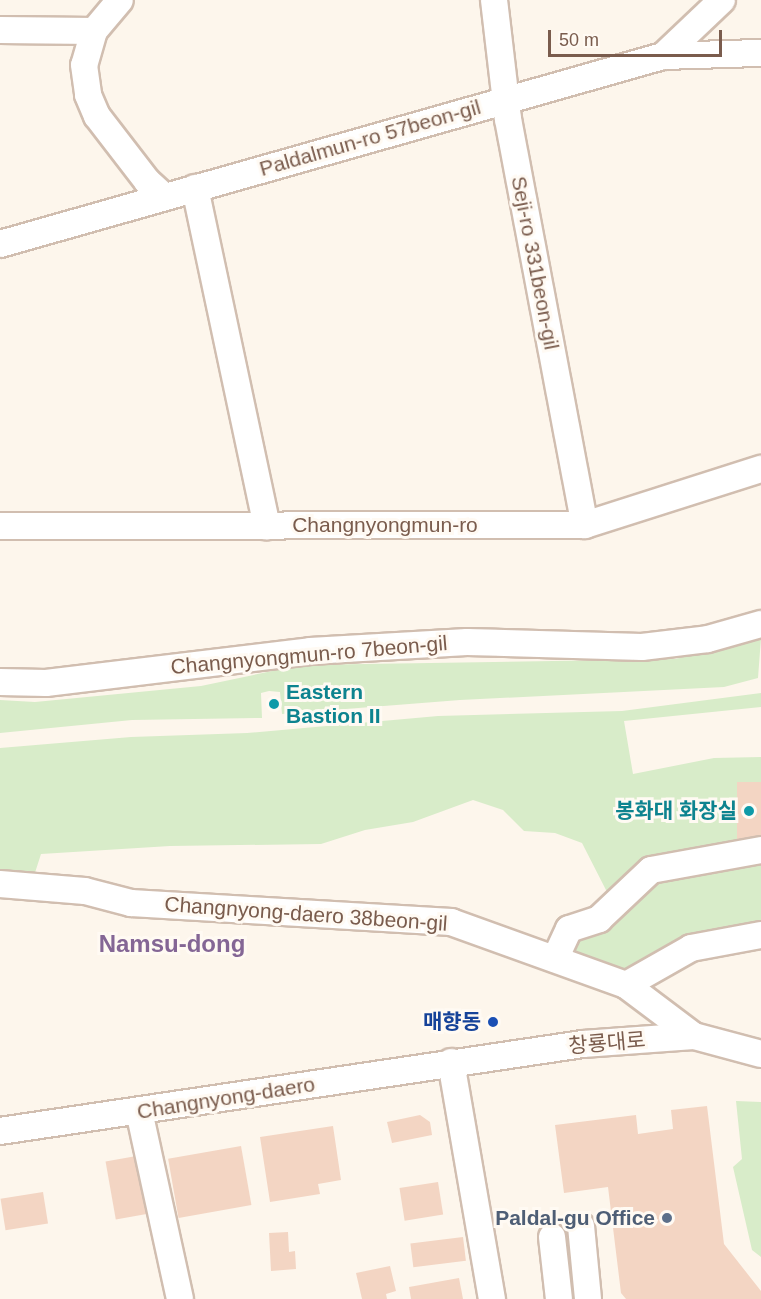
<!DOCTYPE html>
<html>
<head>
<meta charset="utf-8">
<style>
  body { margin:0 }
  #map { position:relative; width:761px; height:1299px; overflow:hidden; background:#fdf6ec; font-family:Arial,"Noto Sans KR",sans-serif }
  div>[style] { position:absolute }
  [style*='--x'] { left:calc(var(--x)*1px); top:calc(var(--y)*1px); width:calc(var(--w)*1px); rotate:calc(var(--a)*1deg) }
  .green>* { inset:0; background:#d8ecc9 }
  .building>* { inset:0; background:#f3d5c3; transform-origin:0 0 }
  .roads { filter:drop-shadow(2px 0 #d1beb0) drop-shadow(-2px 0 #d1beb0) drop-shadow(0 2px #d1beb0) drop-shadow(0 -2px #d1beb0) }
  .minor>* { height:26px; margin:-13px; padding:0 13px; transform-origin:13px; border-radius:13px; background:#fff }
  .dots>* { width:16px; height:16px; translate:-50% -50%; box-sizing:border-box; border:3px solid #fffaf3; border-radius:50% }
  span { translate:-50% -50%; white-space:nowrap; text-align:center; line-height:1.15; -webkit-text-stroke:6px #fffaf3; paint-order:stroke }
  .street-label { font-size:21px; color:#7a5c4d }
  .culture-label { font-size:21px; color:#0d838f; font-weight:700 }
  .left { translate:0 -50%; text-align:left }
  .right { translate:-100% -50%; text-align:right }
  .transit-label { font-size:21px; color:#164399; font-weight:700 }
  .service-label { font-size:21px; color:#4e5e75; font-weight:700 }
  .quarter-label { font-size:24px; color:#846695; font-weight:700 }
  .scale { position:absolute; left:548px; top:30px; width:174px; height:27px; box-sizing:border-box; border:3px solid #7a5c4d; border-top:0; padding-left:8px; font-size:18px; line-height:21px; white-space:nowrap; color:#7a5c4d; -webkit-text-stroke:4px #fffaf3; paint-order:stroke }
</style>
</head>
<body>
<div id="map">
  <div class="green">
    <div style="clip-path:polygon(761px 638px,758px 678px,724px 687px,460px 700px,282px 714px,280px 692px,269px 691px,261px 693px,262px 718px,132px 720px,0 733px,0 700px,35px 702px,201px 686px,301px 665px,675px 659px)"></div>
    <div style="clip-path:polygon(761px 693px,761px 707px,624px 721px,633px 774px,714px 758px,761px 757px,761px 921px,697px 933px,626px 974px,563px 956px,580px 917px,607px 892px,582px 843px,555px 833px,524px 831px,503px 810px,473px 800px,413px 822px,365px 830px,321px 844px,170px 846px,41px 854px,32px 882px,0 873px,0 748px,131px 737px,247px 733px,438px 716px,622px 711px)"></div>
    <div style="clip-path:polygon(736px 1101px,761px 1102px,761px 1257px,752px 1250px,733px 1167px,742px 1159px)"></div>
  </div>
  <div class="building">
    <div style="left:737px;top:782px;width:24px;height:57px"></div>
    <div style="clip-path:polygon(707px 1106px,724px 1244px,761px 1291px,761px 1299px,626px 1299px,621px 1293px,608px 1187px,564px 1193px,555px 1125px,636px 1115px,638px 1134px,673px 1129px,671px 1110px)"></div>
    <div style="clip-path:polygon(420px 1115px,430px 1122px,432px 1135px,392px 1143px,387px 1122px)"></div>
    <div style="clip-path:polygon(333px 1126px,341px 1180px,318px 1184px,320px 1194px,270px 1202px,260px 1137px)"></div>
    <div style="left:241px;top:1146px;width:60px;height:74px;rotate:80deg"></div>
    <div style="left:142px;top:1155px;width:59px;height:37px;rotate:80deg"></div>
    <div style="left:438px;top:1182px;width:33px;height:39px;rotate:81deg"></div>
    <div style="left:43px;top:1192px;width:32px;height:43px;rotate:81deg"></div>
    <div style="clip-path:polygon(288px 1232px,289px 1252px,295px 1251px,296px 1269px,271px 1271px,269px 1233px)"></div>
    <div style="left:463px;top:1237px;width:24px;height:53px;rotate:83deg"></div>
    <div style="clip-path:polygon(390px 1266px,396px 1291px,386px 1294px,387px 1299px,362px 1299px,356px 1273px)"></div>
    <div style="clip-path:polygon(459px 1278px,463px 1299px,411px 1299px,409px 1287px)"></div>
  </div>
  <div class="roads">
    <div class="minor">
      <div style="--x:494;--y:0;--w:120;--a:83.3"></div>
      <div style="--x:508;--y:119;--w:413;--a:79.3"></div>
      <div style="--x:0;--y:30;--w:94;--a:0.6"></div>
      <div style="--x:94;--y:31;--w:40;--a:-50"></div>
      <div style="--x:94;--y:31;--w:35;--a:106"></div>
      <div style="--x:84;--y:65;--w:30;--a:82"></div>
      <div style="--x:88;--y:95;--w:23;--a:67"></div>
      <div style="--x:97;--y:116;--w:82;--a:52.4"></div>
      <div style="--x:147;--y:181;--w:24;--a:42"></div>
      <div style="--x:663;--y:56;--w:98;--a:-1.8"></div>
      <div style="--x:195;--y:188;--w:346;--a:78"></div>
      <div style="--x:0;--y:244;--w:689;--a:-15.83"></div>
      <div style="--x:663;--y:56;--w:81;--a:-43.5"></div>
      <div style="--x:0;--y:526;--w:585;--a:-0.1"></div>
      <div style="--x:585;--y:525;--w:185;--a:-17.7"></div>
      <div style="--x:0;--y:682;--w:46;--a:1.2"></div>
      <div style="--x:46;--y:683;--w:266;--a:-6.9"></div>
      <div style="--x:310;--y:651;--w:157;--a:-3.3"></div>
      <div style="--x:467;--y:642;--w:175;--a:1.6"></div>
      <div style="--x:642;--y:647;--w:66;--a:-6.9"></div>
      <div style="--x:708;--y:639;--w:55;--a:-15.8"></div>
      <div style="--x:0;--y:884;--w:85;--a:4.7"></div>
      <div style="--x:85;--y:891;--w:48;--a:14.6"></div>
      <div style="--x:131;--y:903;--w:321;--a:3.4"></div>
      <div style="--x:451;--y:922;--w:186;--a:19.8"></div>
      <div style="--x:626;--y:985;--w:85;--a:36.9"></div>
      <div style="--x:555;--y:959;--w:33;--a:-65"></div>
      <div style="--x:569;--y:929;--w:32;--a:-18"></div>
      <div style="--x:599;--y:919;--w:71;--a:-43.3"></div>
      <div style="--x:651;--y:870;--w:112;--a:-10.3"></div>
      <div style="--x:626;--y:985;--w:75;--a:-29.6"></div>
      <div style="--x:691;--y:948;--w:71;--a:-10.5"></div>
      <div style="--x:451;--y:1062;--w:241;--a:80.2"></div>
      <div style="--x:139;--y:1111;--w:192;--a:77.7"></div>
      <div style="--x:0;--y:1131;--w:589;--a:-8.49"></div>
      <div style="--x:583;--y:1044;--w:111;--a:-4.1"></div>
      <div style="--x:694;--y:1036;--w:69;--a:15"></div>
      <div style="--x:581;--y:1226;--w:73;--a:84.5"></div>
      <div style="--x:552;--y:1237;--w:62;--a:83.6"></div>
    </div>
  </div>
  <div class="dots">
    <div style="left:274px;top:704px;background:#0f9aa8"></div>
    <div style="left:749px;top:811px;background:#0f9aa8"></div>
    <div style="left:493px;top:1022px;background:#1a4fb4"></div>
    <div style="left:667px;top:1218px;background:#5c6f8a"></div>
  </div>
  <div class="street-label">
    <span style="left:370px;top:138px;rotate:-16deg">Paldalmun-ro 57beon-gil</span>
    <span style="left:535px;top:263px;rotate:79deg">Seji-ro 331beon-gil</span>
    <span style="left:385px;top:525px">Changnyongmun-ro</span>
    <span style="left:309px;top:655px;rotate:-5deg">Changnyongmun-ro 7beon-gil</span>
    <span style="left:306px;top:914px;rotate:4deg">Changnyong-daero 38beon-gil</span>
    <span style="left:607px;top:1043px;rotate:-5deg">창룡대로</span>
    <span style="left:226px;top:1098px;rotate:-9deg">Changnyong-daero</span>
  </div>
  <div class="culture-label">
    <span class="left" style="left:286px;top:704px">Eastern<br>Bastion II</span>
    <span class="right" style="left:737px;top:811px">봉화대 화장실</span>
  </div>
  <div class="transit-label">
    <span class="right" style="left:481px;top:1022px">매향동</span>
  </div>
  <div class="service-label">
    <span class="right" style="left:655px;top:1218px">Paldal-gu Office</span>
  </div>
  <div class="quarter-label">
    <span style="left:172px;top:944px">Namsu-dong</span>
  </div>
  <div class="scale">50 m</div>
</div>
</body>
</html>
